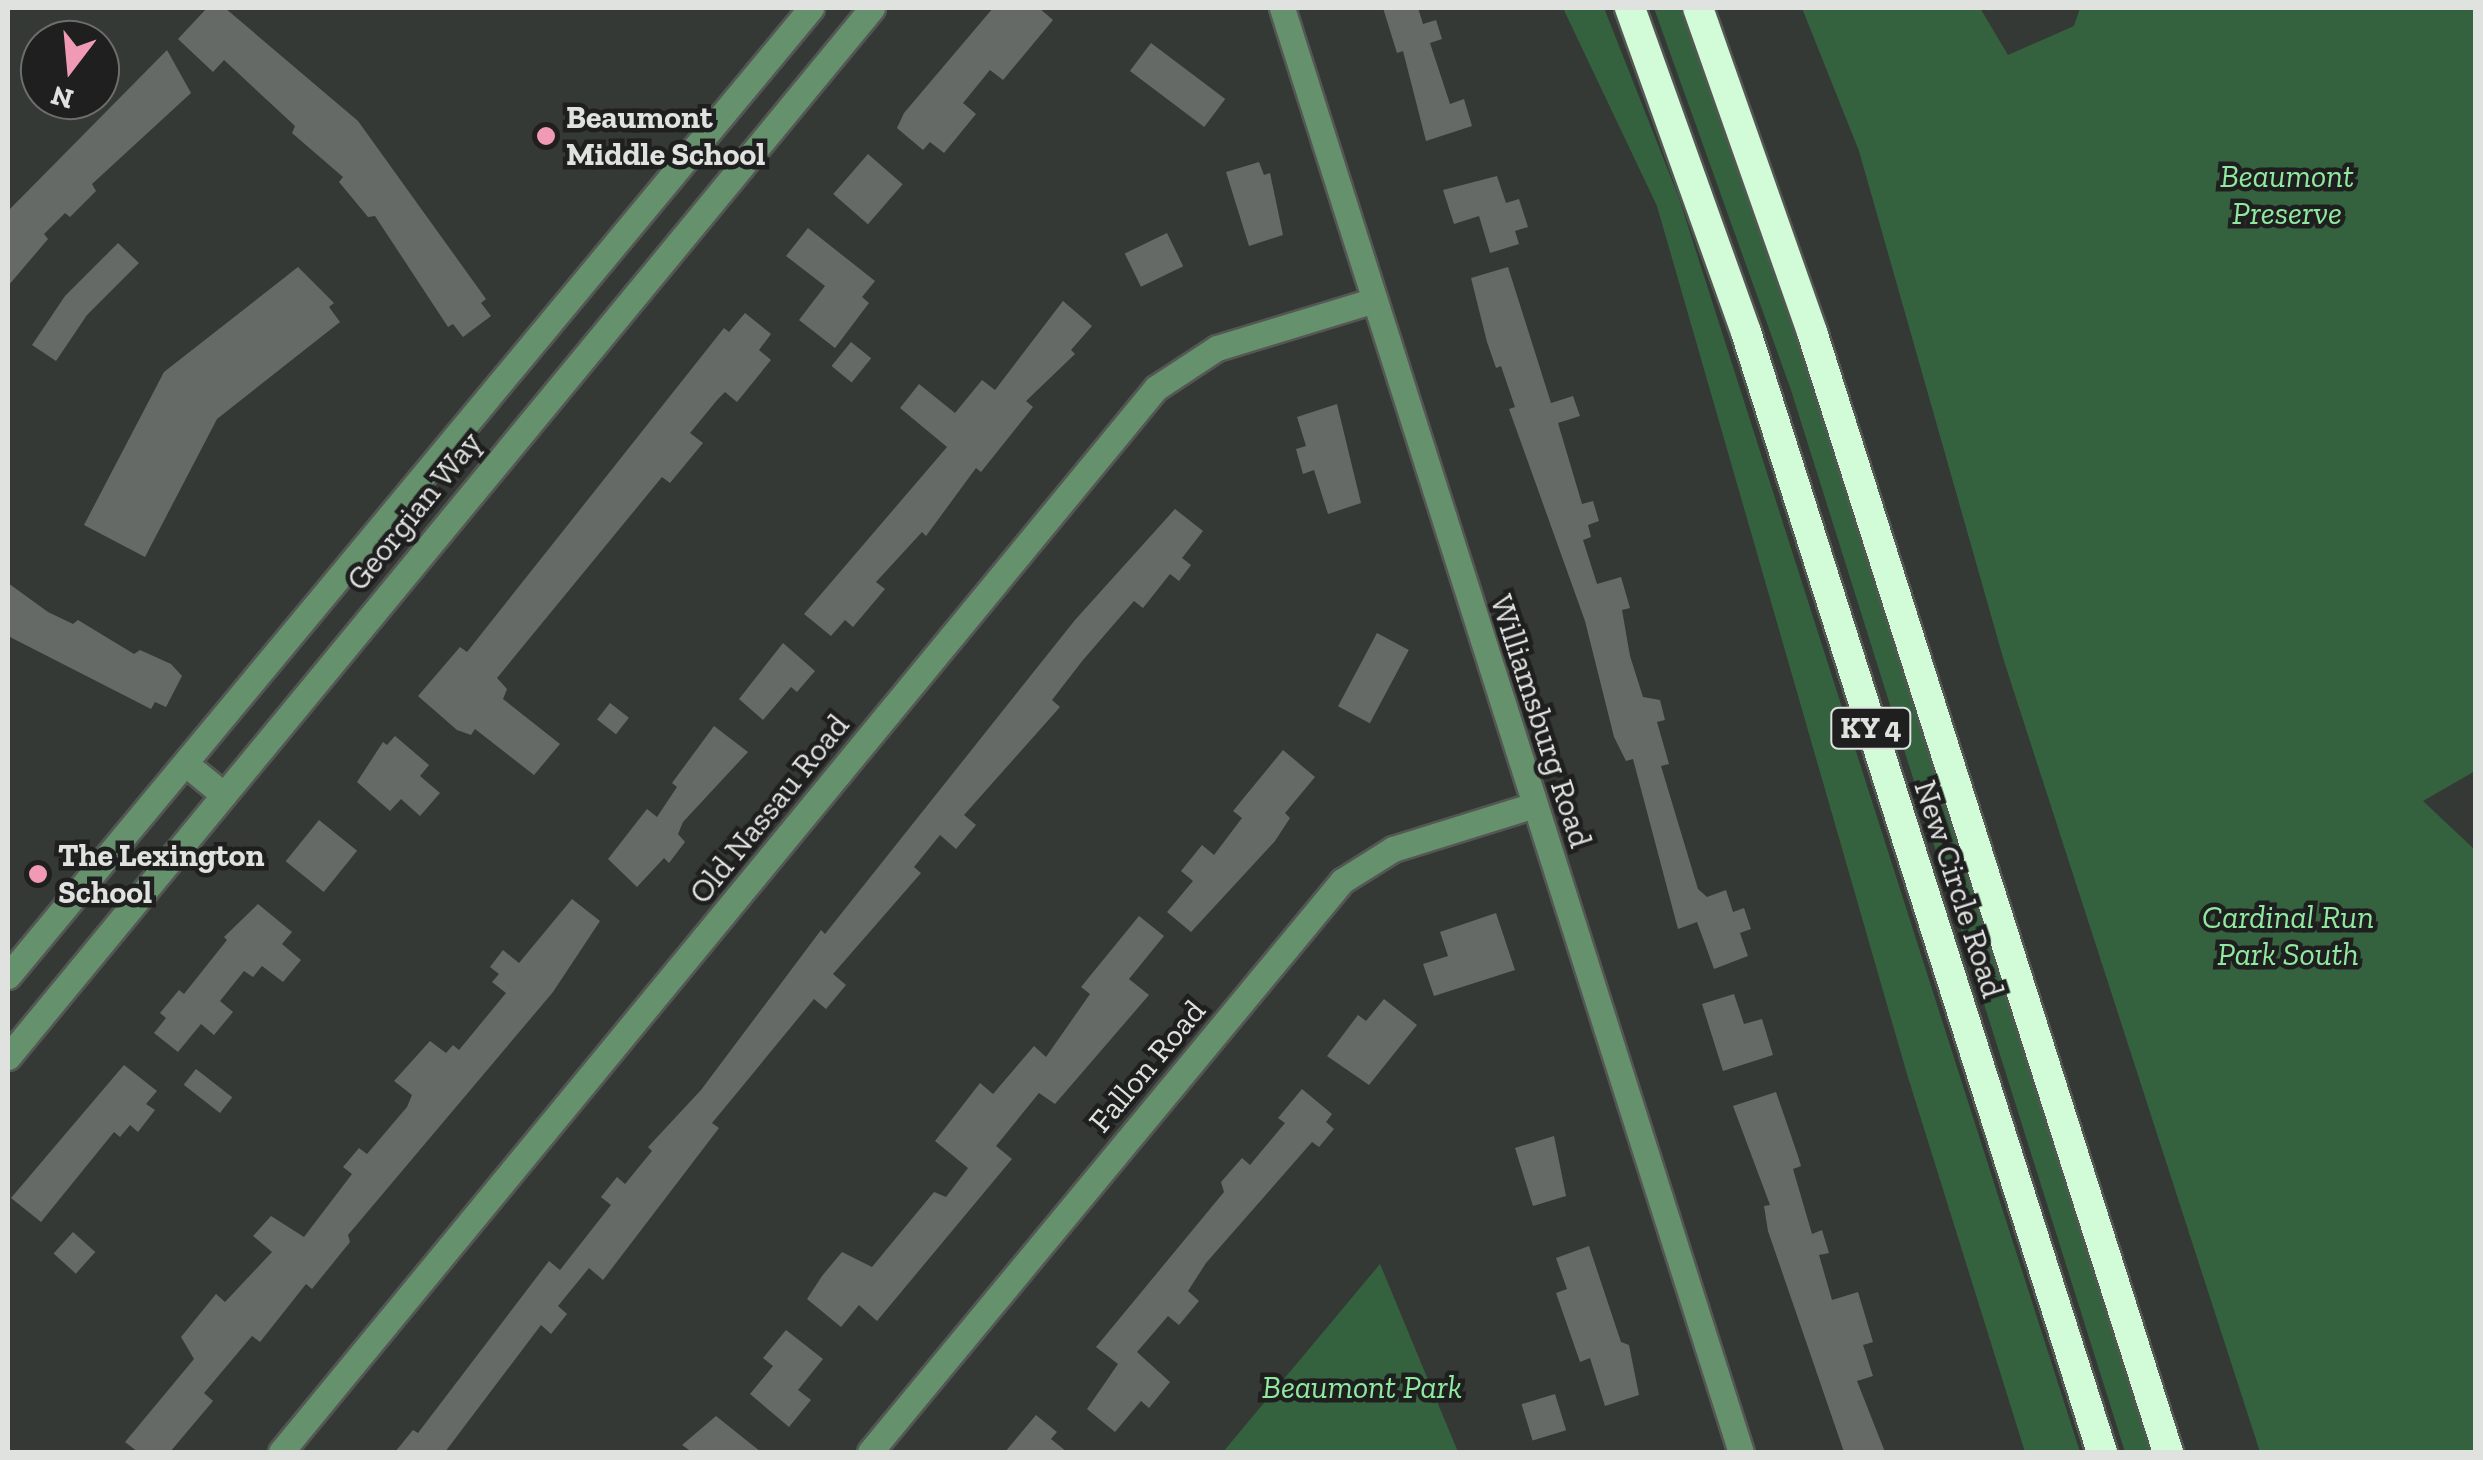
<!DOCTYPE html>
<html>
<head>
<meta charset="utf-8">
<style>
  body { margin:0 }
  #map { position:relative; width:2483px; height:1460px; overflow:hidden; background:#353935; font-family:"Zilla Slab",serif }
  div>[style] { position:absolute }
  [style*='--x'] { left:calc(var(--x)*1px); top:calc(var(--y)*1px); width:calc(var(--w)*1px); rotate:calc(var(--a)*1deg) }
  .green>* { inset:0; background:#35623e }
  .building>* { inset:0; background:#666a67; transform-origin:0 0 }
  .roads { filter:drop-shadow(2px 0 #545754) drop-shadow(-2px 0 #545754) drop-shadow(0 2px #545754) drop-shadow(0 -2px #545754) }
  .minor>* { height:25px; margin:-12.5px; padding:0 12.5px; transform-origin:12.5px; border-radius:12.5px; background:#65916c }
  .highway>* { height:30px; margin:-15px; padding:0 15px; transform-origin:15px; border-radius:15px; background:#d1fcd7 }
  .dots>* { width:28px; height:28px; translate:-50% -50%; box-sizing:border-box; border:5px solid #1e1f1e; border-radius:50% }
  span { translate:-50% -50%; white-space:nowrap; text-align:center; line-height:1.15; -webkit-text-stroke:9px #1e1f1e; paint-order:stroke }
  .shield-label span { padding:2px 8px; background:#1e1f1e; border:2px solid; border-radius:8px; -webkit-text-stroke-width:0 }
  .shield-label { font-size:30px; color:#e0e2e0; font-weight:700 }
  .poi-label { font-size:32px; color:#e0e2e0; font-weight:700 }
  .left { translate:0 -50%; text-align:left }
  .park-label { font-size:32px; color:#8fe9a0; font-style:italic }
  .street-label { font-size:32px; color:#e0e2e0 }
  .frame { position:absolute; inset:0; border:10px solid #e0e2e0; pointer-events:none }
  .north { position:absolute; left:20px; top:20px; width:100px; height:100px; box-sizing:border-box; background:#1e1f1e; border:2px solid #6c6d6c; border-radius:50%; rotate:196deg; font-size:28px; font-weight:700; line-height:40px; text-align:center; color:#e0e2e0 }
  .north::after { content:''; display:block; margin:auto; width:35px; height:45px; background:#f09ab6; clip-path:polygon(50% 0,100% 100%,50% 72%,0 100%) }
</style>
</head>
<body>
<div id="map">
  <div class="green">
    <div style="clip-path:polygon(1563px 8px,1604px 8px,1679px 198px,2080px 1452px,2025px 1452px,1907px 1074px,1657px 206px)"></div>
    <div style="clip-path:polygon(1654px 8px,1680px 8px,1767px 238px,2153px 1452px,2125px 1452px,1791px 390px)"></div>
    <div style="clip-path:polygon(1802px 8px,1980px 8px,2008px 55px,2074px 26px,2080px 8px,2475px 8px,2475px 771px,2423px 801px,2475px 850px,2475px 1452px,2260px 1452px,2004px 661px,1859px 151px)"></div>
    <div style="clip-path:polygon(1380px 1264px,1458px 1452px,1223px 1452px)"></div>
  </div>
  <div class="building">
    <div style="clip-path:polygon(207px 8px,225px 8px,358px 121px,486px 299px,481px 303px,491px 316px,463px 337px,453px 324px,448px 327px,375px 216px,368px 217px,339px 182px,343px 177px,292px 133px,295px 126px,224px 60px,213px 72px,178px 39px)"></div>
    <div style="clip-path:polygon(993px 8px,1039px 8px,1053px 20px,1003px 80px,990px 70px,963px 103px,976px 114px,944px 153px,930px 142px,923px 150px,897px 128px,904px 113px)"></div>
    <div style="clip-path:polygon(1383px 8px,1418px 8px,1423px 24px,1436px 20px,1442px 39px,1430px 43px,1450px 104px,1464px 99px,1472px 126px,1426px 141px,1403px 51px,1397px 53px)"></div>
    <div style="left:1151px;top:43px;width:93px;height:35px;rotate:37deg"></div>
    <div style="clip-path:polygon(167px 50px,191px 93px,92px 184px,96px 191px,70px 217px,65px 213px,44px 234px,48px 239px,8px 286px,8px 211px)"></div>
    <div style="left:868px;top:154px;width:46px;height:53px;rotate:41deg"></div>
    <div style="clip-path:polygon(1259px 162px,1264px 175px,1270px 173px,1283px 235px,1249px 246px,1226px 172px)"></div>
    <div style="clip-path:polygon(1497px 176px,1506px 203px,1519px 199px,1528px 227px,1515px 231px,1519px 244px,1490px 253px,1479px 216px,1454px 224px,1443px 190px)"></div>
    <div style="clip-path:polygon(808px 228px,875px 281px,862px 297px,869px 303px,835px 348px,799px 320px,825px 286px,786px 256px)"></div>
    <div style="left:1167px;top:233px;width:37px;height:47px;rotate:64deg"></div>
    <div style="clip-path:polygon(118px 243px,139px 263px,87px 315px,56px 361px,32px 345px,65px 296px)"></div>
    <div style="clip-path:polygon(298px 267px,334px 303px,329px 307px,340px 322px,217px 419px,145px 557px,84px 525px,164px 372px)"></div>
    <div style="clip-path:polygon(1508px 267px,1551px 403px,1573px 396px,1580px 416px,1558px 423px,1582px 504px,1593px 501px,1599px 521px,1588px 525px,1591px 537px,1583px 540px,1597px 584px,1621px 577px,1630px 608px,1622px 610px,1630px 656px,1643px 697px,1660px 700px,1665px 720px,1657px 722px,1669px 764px,1661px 766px,1698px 889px,1707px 897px,1726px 890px,1733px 912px,1744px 908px,1751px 929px,1740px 933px,1748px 956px,1714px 969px,1697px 922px,1678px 929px,1633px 759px,1626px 761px,1614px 737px,1585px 621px,1509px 409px,1515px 407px,1501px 366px,1496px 368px,1487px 342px,1471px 278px)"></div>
    <div style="clip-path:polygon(1063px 301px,1092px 326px,1071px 350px,1075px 354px,1026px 401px,1033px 407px,981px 472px,976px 468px,926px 536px,922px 532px,876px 582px,885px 589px,853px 627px,845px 620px,831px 636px,804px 614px,947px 447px,900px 408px,919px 384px,955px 413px,982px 380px,995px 390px)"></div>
    <div style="clip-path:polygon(745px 313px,771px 334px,759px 350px,771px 360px,737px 402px,725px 392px,718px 399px,690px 433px,703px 443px,670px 483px,662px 477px,497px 678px,507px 689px,503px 699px,560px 744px,534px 775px,475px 729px,471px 735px,457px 730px,418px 696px,460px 647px,467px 652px,724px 328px,729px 332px)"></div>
    <div style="left:851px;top:342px;width:26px;height:31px;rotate:39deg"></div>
    <div style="clip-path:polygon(1337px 404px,1361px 503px,1328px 514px,1314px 470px,1303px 474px,1296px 449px,1306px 446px,1297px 417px)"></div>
    <div style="clip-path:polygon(1175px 509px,1203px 531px,1182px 558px,1191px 565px,1179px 581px,1170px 574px,1143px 608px,1134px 601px,1083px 660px,1052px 700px,1060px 707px,964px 815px,976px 825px,956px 849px,940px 835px,914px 867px,921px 873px,833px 974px,846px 985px,826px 1009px,814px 999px,736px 1094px,712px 1123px,719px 1128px,603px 1280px,589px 1268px,558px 1306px,567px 1314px,551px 1334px,541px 1325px,445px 1452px,395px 1452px,413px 1430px,418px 1433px,549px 1261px,560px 1270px,611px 1205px,601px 1197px,617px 1177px,625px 1184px,652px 1151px,648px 1147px,701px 1090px,821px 930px,825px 934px,1075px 620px)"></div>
    <div style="clip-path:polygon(8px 583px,48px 612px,73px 624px,78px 620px,134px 654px,140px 650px,171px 664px,182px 676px,166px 707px,155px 702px,151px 709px,8px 636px)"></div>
    <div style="left:1377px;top:633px;width:36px;height:83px;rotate:28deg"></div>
    <div style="clip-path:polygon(783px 643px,815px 671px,797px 692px,791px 687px,763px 720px,739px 699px)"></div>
    <div style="left:610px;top:703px;width:24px;height:21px;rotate:38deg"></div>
    <div style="clip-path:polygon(714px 726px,748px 752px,683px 822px,678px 834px,685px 842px,669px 863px,664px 858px,637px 887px,608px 859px,647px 809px,657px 817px,677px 787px,672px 783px)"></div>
    <div style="clip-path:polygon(395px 736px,429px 765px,420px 776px,440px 793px,420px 816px,401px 799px,390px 811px,357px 782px,383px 742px,387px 745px)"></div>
    <div style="clip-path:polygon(1283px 750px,1315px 777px,1285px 813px,1290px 818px,1275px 841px,1191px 932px,1167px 912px,1193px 881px,1181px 871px,1202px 845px,1214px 855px,1242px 818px,1233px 811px)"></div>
    <div style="left:319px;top:820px;width:49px;height:53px;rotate:39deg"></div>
    <div style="clip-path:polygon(572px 899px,600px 921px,553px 992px,348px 1235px,350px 1242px,312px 1289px,306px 1284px,260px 1342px,252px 1336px,204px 1393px,213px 1401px,170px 1452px,138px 1452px,125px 1442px,194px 1359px,181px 1337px,216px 1294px,225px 1302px,272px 1252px,253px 1236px,271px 1216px,304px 1237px,352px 1174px,343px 1167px,359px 1148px,367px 1154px,407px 1107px,412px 1095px,394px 1081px,430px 1041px,446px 1053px,453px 1045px,459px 1050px,506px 993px,492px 982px,499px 974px,490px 967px,503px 950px,519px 963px)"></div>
    <div style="clip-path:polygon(258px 904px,292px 932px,282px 944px,301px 960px,283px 982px,262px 966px,253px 977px,244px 971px,220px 1001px,233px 1012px,214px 1035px,201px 1024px,178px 1052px,154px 1033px,166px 1018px,160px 1013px,179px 990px,184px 994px,227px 940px,224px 937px)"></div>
    <div style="clip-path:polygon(1496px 913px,1515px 970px,1434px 996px,1423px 964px,1448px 956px,1440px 932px)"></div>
    <div style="clip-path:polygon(1139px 916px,1164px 936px,1129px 979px,1149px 995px,1055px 1104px,1039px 1093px,996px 1146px,1012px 1159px,877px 1321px,859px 1305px,841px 1327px,807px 1299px,822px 1276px,842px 1252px,872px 1267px,934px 1192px,946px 1197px,968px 1168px,935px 1141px,980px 1083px,993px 1094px,1034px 1046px,1046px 1057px,1090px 994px,1081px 987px)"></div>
    <div style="clip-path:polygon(1734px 994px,1744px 1024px,1762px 1019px,1773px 1055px,1723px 1071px,1702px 1004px)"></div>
    <div style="clip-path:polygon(1384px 999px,1417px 1025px,1369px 1085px,1327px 1056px,1358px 1015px,1366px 1021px)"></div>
    <div style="clip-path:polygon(124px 1065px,157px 1091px,146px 1104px,155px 1110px,138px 1132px,130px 1125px,120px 1137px,114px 1132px,41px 1222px,11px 1198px)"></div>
    <div style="left:196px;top:1069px;width:46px;height:20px;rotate:38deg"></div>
    <div style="clip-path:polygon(1302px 1089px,1332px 1114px,1326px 1122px,1334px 1129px,1319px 1147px,1312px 1142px,1206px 1263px,1188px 1291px,1199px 1301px,1179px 1325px,1168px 1316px,1137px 1352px,1170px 1382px,1149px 1408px,1141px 1401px,1115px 1432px,1087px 1409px,1118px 1364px,1096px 1347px,1224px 1192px,1221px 1182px,1242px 1158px,1250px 1165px,1285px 1123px,1278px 1118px)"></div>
    <div style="clip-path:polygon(1776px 1092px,1798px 1156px,1801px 1166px,1793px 1169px,1812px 1234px,1822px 1230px,1829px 1253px,1819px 1255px,1832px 1300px,1858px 1292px,1873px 1342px,1863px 1345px,1873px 1376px,1857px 1381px,1885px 1452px,1844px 1452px,1768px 1231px,1764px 1206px,1770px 1205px,1733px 1106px)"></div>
    <div style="clip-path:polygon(1554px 1136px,1566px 1196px,1533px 1206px,1515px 1148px)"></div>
    <div style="left:73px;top:1232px;width:30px;height:29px;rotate:42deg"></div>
    <div style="clip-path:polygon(1589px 1246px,1621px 1342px,1629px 1345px,1639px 1395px,1605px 1406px,1590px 1358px,1580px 1362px,1556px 1293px,1567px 1289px,1556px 1258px)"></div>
    <div style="clip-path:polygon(786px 1330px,823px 1359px,798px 1390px,811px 1400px,789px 1427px,750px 1394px,773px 1366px,763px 1358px)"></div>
    <div style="left:1555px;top:1394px;width:38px;height:35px;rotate:73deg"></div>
    <div style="clip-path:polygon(1036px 1415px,1057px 1432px,1051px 1439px,1067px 1452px,1005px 1452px)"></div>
    <div style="clip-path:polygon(716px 1416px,761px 1452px,692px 1452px,682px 1445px)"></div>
  </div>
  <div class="roads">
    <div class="minor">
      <div style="--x:1282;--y:8;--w:1515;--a:72.37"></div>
      <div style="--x:186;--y:764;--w:49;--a:39.2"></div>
      <div style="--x:8;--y:976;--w:1258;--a:-50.32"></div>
      <div style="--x:8;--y:1057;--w:1359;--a:-50.52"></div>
      <div style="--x:281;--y:1452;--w:1378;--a:-50.57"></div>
      <div style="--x:1156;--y:388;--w:73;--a:-33.3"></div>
      <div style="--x:1217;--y:348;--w:162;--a:-16.9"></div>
      <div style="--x:870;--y:1452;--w:741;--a:-50.42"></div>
      <div style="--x:1342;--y:881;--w:60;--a:-32.1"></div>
      <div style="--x:1393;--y:849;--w:148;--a:-17.3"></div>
    </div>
    <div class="highway">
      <div style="--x:1630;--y:8;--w:344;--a:70.3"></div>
      <div style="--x:1746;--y:332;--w:1175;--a:72.37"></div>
      <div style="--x:1698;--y:8;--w:343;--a:70.6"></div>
      <div style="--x:1812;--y:332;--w:1175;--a:72.37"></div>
    </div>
  </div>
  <div class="dots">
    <div style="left:546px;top:136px;background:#f09ab6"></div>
    <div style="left:38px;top:874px;background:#f09ab6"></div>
  </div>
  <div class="shield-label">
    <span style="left:1871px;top:728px">KY 4</span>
  </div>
  <div class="poi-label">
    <span class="left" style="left:566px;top:136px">Beaumont<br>Middle School</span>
    <span class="left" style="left:58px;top:874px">The Lexington<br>School</span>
  </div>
  <div class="park-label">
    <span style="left:2287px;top:195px">Beaumont<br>Preserve</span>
    <span style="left:2288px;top:936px">Cardinal Run<br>Park South</span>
    <span style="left:1362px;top:1387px">Beaumont Park</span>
  </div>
  <div class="street-label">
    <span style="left:414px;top:511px;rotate:-51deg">Georgian Way</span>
    <span style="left:1541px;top:721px;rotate:72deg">Williamsburg Road</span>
    <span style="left:769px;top:809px;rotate:-51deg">Old Nassau Road</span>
    <span style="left:1959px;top:889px;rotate:72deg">New Circle Road</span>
    <span style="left:1147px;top:1066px;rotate:-50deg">Fallon Road</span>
  </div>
  <div class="frame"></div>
  <div class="north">N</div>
</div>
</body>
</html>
